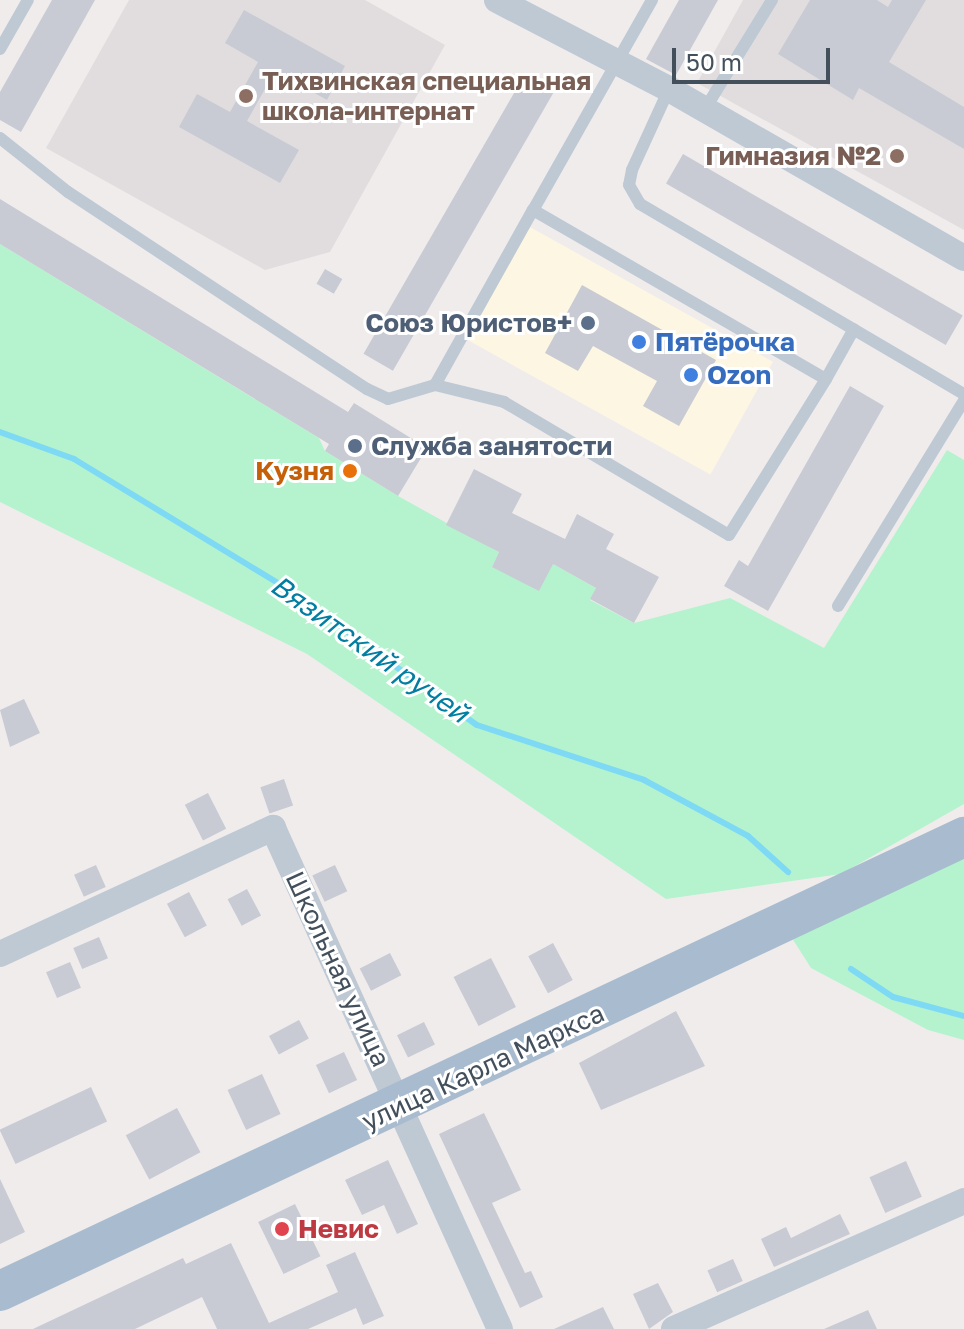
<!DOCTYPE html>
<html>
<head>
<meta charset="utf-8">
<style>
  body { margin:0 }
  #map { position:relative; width:964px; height:1329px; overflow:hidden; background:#f0ecec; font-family:"Golos Text",sans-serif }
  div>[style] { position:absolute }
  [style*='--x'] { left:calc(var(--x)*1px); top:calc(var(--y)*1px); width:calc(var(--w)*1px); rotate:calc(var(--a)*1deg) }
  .commercial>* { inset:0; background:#fdf6e3; transform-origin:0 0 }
  .education>* { inset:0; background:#e1ddde }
  .green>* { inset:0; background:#b5f3ce }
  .stream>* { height:6px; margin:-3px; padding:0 3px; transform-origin:3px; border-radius:3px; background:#7edaf4 }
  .building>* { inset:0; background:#c8cbd3; transform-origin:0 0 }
  .lane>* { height:12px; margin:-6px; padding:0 6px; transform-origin:6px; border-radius:6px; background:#bec9d4 }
  .street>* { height:26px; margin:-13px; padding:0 13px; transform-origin:13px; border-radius:13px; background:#bec9d4 }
  .primary>* { height:40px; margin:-20px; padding:0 20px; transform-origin:20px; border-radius:20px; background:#a9bccf }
  .dots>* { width:22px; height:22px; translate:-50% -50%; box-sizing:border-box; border:4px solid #fff; border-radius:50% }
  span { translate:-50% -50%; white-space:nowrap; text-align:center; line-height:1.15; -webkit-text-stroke:6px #fff; paint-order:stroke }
  .education-label { font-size:26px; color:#785e54; font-weight:700 }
  .left { translate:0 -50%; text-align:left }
  .right { translate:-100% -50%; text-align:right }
  .service-label { font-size:26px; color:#4e5e75; font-weight:700 }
  .shop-label { font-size:26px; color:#366cbe; font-weight:700 }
  .food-label { font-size:26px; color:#c56008; font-weight:700 }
  .street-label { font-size:26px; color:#43505c }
  .health-label { font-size:26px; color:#be3a42; font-weight:700 }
  .water-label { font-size:28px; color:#027ea2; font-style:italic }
  .scale { position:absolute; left:672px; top:48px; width:158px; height:36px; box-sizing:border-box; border:4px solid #43505c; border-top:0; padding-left:10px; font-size:24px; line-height:28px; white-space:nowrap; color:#43505c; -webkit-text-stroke:6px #fff; paint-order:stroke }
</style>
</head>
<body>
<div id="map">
  <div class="commercial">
    <div style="left:528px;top:226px;width:280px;height:129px;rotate:29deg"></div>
  </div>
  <div class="education">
    <div style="clip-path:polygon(129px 0,365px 0,445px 45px,330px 252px,265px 270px,46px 148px)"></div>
    <div style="clip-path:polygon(743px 0,964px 0,964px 230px,697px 83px)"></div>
  </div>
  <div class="green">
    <div style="clip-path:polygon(0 244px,319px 438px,325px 451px,398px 496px,499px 552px,492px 567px,553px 564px,596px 588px,590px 600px,634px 623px,730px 598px,824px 648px,947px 450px,964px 460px,964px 804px,841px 874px,666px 899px,307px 654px,0 502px)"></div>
    <div style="clip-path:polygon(964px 856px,964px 1040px,928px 1030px,811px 968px,790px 935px)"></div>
  </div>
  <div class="stream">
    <div style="--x:0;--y:432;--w:79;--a:20"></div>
    <div style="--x:74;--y:459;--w:254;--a:31.3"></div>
    <div style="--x:291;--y:591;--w:229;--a:35.8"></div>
    <div style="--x:477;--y:725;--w:176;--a:18.2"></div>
    <div style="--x:644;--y:780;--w:118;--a:28.3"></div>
    <div style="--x:748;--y:836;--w:54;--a:42"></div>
    <div style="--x:851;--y:969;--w:50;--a:33.7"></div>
    <div style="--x:893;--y:997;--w:73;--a:15"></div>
  </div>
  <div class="building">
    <div style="clip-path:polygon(52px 0,95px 0,21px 132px,0 120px,0 92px)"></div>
    <div style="clip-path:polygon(679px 0,718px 0,676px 75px,646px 59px)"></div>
    <div style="clip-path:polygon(810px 0,877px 0,888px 7px,892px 0,926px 0,889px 62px,964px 107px,964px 149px,859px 88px,853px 100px,778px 54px)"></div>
    <div style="clip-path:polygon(244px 10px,345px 66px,327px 100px,275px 71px,247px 121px,299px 150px,280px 183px,179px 127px,197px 94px,230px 112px,258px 62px,225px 43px)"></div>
    <div style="left:525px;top:74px;width:34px;height:323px;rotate:30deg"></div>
    <div style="left:683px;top:154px;width:323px;height:34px;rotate:30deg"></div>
    <div style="clip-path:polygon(0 199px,348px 412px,354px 403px,427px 448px,398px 496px,325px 451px,329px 444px,0 244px)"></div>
    <div style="left:325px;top:269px;width:20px;height:17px;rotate:30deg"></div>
    <div style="clip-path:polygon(582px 285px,716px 360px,679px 426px,643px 406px,657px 381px,593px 346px,578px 371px,545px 353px)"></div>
    <div style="clip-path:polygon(850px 386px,884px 406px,768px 611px,724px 586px,739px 560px,748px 566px)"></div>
    <div style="clip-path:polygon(474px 469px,522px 494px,512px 513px,565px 539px,577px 514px,614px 534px,606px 549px,659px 577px,634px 623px,590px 599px,596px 588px,553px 564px,539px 591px,492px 567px,499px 552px,446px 525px)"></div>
    <div style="clip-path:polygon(24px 699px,40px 733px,10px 747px,0 710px)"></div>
    <div style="left:284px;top:779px;width:28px;height:25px;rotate:71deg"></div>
    <div style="left:208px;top:793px;width:40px;height:26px;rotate:63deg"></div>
    <div style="left:96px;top:865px;width:24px;height:24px;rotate:66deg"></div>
    <div style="left:335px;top:865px;width:29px;height:25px;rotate:65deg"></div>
    <div style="left:247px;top:889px;width:30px;height:22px;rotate:62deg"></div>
    <div style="left:189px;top:892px;width:38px;height:25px;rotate:62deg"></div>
    <div style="left:99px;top:937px;width:23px;height:28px;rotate:67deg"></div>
    <div style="left:553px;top:943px;width:42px;height:28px;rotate:62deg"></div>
    <div style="left:390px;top:953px;width:25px;height:34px;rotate:63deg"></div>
    <div style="left:491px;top:958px;width:55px;height:42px;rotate:63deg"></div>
    <div style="left:70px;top:962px;width:28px;height:26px;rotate:67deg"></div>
    <div style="clip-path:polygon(676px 1011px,705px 1066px,601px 1110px,579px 1063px)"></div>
    <div style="left:299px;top:1020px;width:21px;height:34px;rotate:62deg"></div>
    <div style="left:424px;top:1022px;width:25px;height:30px;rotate:64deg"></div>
    <div style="left:344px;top:1052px;width:31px;height:31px;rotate:65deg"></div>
    <div style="left:262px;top:1074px;width:44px;height:38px;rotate:65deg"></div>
    <div style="left:91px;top:1087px;width:38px;height:101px;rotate:65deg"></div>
    <div style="left:177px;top:1108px;width:50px;height:58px;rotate:62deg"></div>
    <div style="clip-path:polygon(484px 1113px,521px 1190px,492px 1203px,525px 1273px,531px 1271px,543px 1297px,520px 1308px,439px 1134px)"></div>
    <div style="clip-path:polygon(388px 1160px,418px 1224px,397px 1234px,384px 1205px,362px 1215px,345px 1180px)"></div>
    <div style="left:906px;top:1161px;width:39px;height:40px;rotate:66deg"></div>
    <div style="clip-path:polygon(0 1179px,25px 1232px,0 1244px)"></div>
    <div style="left:295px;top:1204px;width:58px;height:41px;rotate:64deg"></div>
    <div style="clip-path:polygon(840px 1214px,850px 1234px,774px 1267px,761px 1239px,786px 1227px,791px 1238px)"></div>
    <div style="clip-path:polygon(231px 1243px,269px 1323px,338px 1292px,326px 1265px,355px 1252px,384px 1316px,363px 1325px,356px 1308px,308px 1329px,217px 1329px,202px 1297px,135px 1329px,33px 1329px,183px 1258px,186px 1264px)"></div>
    <div style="left:733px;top:1259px;width:24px;height:28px;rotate:66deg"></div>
    <div style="clip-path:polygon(658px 1283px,673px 1312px,649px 1329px,633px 1294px)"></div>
    <div style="clip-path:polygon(603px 1307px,614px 1329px,554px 1329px)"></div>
    <div style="clip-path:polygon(868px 1310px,877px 1329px,824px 1329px)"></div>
  </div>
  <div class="lane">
    <div style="--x:652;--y:0;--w:241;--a:119.5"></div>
    <div style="--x:533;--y:210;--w:338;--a:30"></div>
    <div style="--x:826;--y:379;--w:57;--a:-60.8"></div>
    <div style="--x:0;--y:49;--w:56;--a:-60.3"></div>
    <div style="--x:669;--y:89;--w:89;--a:114.6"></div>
    <div style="--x:632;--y:170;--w:15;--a:101"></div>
    <div style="--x:629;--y:185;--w:22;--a:60"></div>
    <div style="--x:640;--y:204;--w:376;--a:30.4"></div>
    <div style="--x:705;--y:109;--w:128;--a:-58.4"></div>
    <div style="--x:0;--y:138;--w:87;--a:38.5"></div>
    <div style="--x:68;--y:192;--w:358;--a:33.4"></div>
    <div style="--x:367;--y:389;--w:23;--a:25"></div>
    <div style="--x:388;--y:399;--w:49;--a:-16.6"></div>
    <div style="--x:435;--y:385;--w:71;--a:13.8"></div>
    <div style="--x:504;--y:402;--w:261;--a:30.6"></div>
    <div style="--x:729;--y:535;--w:184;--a:-58.1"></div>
    <div style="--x:435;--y:385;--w:201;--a:-60.8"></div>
    <div style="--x:838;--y:606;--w:241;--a:-58.5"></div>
  </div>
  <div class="street">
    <div style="--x:497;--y:0;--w:194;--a:27.4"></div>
    <div style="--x:669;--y:89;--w:340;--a:29.8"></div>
    <div style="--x:0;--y:954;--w:301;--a:-24.8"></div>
    <div style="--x:273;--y:828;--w:550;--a:65.63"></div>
    <div style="--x:674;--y:1329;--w:317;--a:-23.8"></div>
  </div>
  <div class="primary">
    <div style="--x:0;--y:1291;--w:1066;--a:-25.22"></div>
  </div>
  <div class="dots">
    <div style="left:246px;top:96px;background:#8d6e63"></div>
    <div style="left:897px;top:156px;background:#8d6e63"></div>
    <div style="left:588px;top:323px;background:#5c6f8a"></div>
    <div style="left:639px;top:342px;background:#3f7fe0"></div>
    <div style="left:691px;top:375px;background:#3f7fe0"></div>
    <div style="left:355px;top:446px;background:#5c6f8a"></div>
    <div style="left:350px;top:471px;background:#e8710a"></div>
    <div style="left:282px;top:1229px;background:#e0444e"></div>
  </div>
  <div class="education-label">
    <span class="left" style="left:262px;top:96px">Тихвинская специальная<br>школа-интернат</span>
    <span class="right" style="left:881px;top:156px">Гимназия №2</span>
  </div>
  <div class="service-label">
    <span class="right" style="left:572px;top:323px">Союз Юристов+</span>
    <span class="left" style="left:371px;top:446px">Служба занятости</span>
  </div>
  <div class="shop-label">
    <span class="left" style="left:655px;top:342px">Пятёрочка</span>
    <span class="left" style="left:707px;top:375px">Ozon</span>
  </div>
  <div class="food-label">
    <span class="right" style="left:334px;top:471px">Кузня</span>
  </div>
  <div class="street-label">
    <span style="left:338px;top:969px;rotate:65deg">Школьная улица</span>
    <span style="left:483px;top:1067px;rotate:-25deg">улица Карла Маркса</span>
  </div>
  <div class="health-label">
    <span class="left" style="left:298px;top:1229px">Невис</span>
  </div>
  <div class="water-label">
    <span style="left:370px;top:649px;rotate:35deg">Вязитский ручей</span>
  </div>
  <div class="scale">50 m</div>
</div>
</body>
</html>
